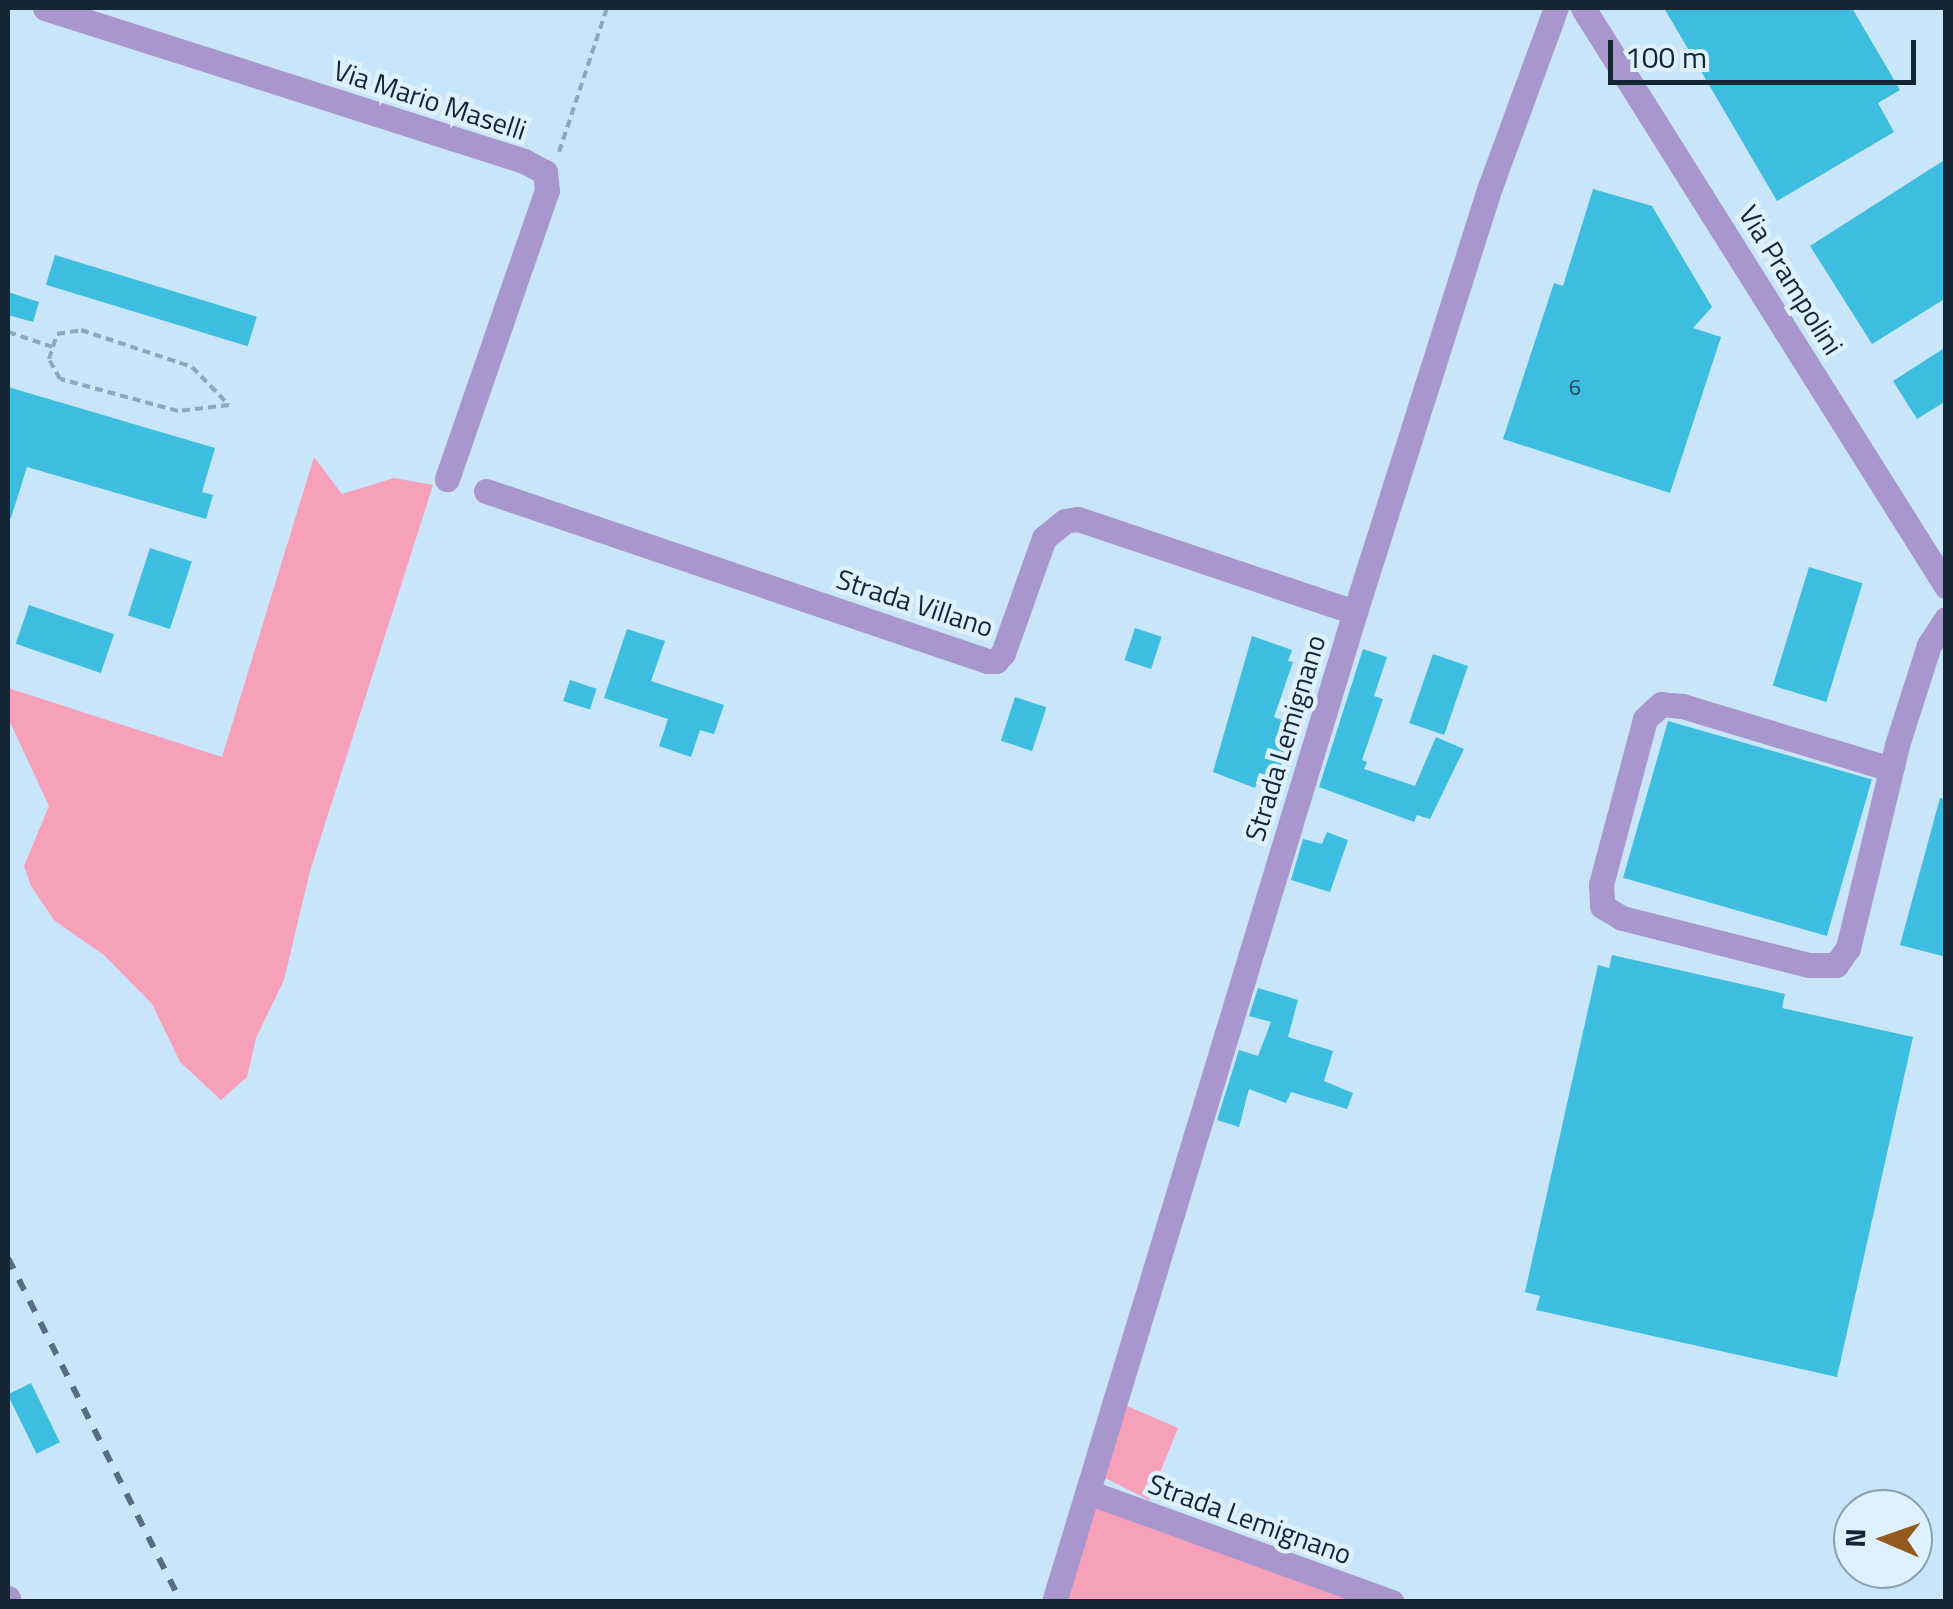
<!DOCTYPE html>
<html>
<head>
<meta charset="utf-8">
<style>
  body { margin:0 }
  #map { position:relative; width:1953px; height:1609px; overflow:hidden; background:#c9e5fa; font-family:"Titillium Web",sans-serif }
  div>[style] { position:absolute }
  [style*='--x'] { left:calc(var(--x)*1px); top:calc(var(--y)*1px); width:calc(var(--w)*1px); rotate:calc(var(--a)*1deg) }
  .green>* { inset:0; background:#f7a0ba }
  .building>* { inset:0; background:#3dbde0; transform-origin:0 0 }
  .path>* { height:4px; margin-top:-2px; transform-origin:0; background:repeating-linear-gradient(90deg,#8ea7b9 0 8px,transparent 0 13px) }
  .minor>* { height:25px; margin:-12.5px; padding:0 12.5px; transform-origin:12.5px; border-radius:12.5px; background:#a996cd }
  .rail>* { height:6px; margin-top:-3px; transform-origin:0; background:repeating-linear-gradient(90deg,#586d7d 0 12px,transparent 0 24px) }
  span { translate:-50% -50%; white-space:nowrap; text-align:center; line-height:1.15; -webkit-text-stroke:9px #def1ff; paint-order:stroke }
  .number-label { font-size:22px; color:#1e4c5e }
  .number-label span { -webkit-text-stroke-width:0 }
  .street-label { font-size:28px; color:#142633 }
  .frame { position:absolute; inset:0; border:10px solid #142633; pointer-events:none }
  .north { position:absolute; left:1833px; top:1489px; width:100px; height:100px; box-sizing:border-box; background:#def1ff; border:2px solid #8da0ad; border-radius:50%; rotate:272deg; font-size:28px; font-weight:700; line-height:40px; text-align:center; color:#142633 }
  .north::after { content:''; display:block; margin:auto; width:35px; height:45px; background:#96591d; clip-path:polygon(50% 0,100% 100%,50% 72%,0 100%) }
  .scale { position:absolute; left:1608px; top:40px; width:308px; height:45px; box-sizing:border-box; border:5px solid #142633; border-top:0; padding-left:12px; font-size:30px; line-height:35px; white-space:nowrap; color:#142633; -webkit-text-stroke:8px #def1ff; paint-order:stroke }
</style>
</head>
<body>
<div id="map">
  <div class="green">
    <div style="clip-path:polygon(314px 457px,342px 494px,394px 478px,433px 485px,310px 871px,284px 980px,256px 1038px,247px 1077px,221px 1100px,180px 1062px,152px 1004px,105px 956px,54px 920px,31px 886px,24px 866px,49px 806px,8px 718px,8px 688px,222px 757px)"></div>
    <div style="clip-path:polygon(1125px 1405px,1178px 1428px,1149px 1500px,1101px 1476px)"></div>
    <div style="clip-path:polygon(1090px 1502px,1364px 1602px,1061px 1602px)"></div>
  </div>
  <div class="building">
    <div style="clip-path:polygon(1664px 8px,1852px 8px,1900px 90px,1878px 103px,1894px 132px,1777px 201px)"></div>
    <div style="clip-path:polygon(1946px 159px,1946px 298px,1872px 344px,1810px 246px)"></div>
    <div style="clip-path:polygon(1593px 189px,1652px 206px,1712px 307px,1693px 328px,1721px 337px,1670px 493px,1503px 439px,1554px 283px,1563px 286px)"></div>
    <div style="left:55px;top:255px;width:211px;height:31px;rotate:17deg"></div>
    <div style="clip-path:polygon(8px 292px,39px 302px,33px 322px,8px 315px)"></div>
    <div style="clip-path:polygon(1946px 347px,1946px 401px,1917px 419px,1893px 381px)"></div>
    <div style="clip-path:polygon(8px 387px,215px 448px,202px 492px,213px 495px,206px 519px,27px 467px,11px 518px,8px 518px)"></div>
    <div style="left:150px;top:548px;width:44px;height:71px;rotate:18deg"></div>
    <div style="left:1809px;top:567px;width:56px;height:124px;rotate:17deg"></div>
    <div style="left:29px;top:605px;width:90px;height:41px;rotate:19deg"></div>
    <div style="left:1135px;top:628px;width:28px;height:34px;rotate:18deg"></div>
    <div style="clip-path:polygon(627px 629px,665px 641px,651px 681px,724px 705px,714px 734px,700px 730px,691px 757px,659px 746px,668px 719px,604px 698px)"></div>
    <div style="clip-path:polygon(1252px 636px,1292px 650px,1288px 661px,1293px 662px,1274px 717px,1289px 723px,1284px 737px,1298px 743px,1287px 781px,1261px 774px,1255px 788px,1213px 772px)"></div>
    <div style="clip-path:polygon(1363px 649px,1387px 657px,1374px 696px,1383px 699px,1362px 760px,1367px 762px,1364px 769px,1415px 786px,1436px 737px,1464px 749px,1430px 819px,1417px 815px,1414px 822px,1319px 787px)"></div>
    <div style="left:1433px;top:654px;width:37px;height:73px;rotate:19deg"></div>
    <div style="left:570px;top:680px;width:28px;height:22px;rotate:18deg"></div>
    <div style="left:1015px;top:697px;width:33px;height:46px;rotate:18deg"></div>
    <div style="left:1668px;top:721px;width:212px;height:163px;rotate:16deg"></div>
    <div style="clip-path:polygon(1940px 798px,1946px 799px,1946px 957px,1900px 945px)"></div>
    <div style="clip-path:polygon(1327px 832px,1348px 840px,1330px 892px,1291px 880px,1303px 839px,1322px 844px)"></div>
    <div style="clip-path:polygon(1612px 955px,1785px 994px,1782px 1008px,1913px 1037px,1837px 1377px,1536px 1310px,1540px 1296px,1525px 1292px,1598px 965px,1609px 968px)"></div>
    <div style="clip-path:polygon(1258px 988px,1298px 1000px,1288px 1037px,1333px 1051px,1324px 1081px,1353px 1093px,1347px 1109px,1291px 1092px,1286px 1103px,1249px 1089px,1239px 1127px,1217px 1120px,1239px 1050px,1258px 1056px,1271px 1022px,1249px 1016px)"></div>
    <div style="left:31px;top:1383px;width:66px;height:26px;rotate:64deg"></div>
  </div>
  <div class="path">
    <div style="--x:559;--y:152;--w:152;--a:-71.6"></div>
    <div style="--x:81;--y:330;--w:117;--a:18.4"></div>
    <div style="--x:192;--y:367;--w:53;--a:45.8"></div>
    <div style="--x:229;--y:405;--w:51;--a:173.3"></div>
    <div style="--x:178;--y:411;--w:122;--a:-164.8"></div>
    <div style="--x:60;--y:379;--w:23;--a:-119"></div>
    <div style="--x:49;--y:359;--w:26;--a:-72"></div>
    <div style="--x:57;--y:334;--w:24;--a:-9"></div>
    <div style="--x:8;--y:332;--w:47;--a:18.4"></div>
  </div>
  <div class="minor">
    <div style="--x:45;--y:8;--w:503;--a:17.71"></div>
    <div style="--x:524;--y:161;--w:24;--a:28"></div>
    <div style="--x:545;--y:172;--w:18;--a:84"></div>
    <div style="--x:547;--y:190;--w:306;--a:109.1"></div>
    <div style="--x:1583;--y:8;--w:683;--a:57.87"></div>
    <div style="--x:486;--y:491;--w:529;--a:18.74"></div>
    <div style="--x:987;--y:661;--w:9;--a:0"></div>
    <div style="--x:996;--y:661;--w:11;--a:-49"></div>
    <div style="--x:1003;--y:653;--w:122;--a:-70.4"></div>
    <div style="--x:1044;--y:538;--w:27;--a:-39"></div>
    <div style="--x:1065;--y:521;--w:13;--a:-9"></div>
    <div style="--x:1078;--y:519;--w:292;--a:18.6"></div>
    <div style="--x:1891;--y:769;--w:218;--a:-163.2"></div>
    <div style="--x:1682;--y:706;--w:21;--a:-175"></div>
    <div style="--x:1661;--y:704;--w:22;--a:137"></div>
    <div style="--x:1645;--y:719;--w:171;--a:104.9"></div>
    <div style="--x:1601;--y:884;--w:22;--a:87"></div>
    <div style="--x:1602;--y:906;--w:23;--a:31"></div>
    <div style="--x:1622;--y:918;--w:193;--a:14.1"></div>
    <div style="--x:1809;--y:965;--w:27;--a:0"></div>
    <div style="--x:1836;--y:965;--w:21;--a:-55"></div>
    <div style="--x:1848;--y:948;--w:209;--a:-76.4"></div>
    <div style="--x:1897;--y:745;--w:105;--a:-72.3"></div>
    <div style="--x:1929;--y:645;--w:31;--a:-57"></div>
    <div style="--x:1088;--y:1492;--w:323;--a:19.9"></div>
    <div style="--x:8;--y:1598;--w:4;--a:76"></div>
    <div style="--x:1054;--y:1602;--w:1035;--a:-73.09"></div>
    <div style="--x:1355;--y:612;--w:446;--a:-72.4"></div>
    <div style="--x:1490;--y:187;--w:191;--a:-69.8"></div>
  </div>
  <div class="rail">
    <div style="--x:8;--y:1258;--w:385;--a:63.3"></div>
  </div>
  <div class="number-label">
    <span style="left:1575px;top:388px">6</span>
  </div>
  <div class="street-label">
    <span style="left:430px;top:100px;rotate:18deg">Via Mario Maselli</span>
    <span style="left:1791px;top:280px;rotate:58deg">Via Prampolini</span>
    <span style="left:915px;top:603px;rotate:18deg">Strada Villano</span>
    <span style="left:1285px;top:738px;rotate:-73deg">Strada Lemignano</span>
    <span style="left:1250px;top:1519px;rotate:20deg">Strada Lemignano</span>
  </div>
  <div class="frame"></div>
  <div class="north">N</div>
  <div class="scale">100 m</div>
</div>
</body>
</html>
